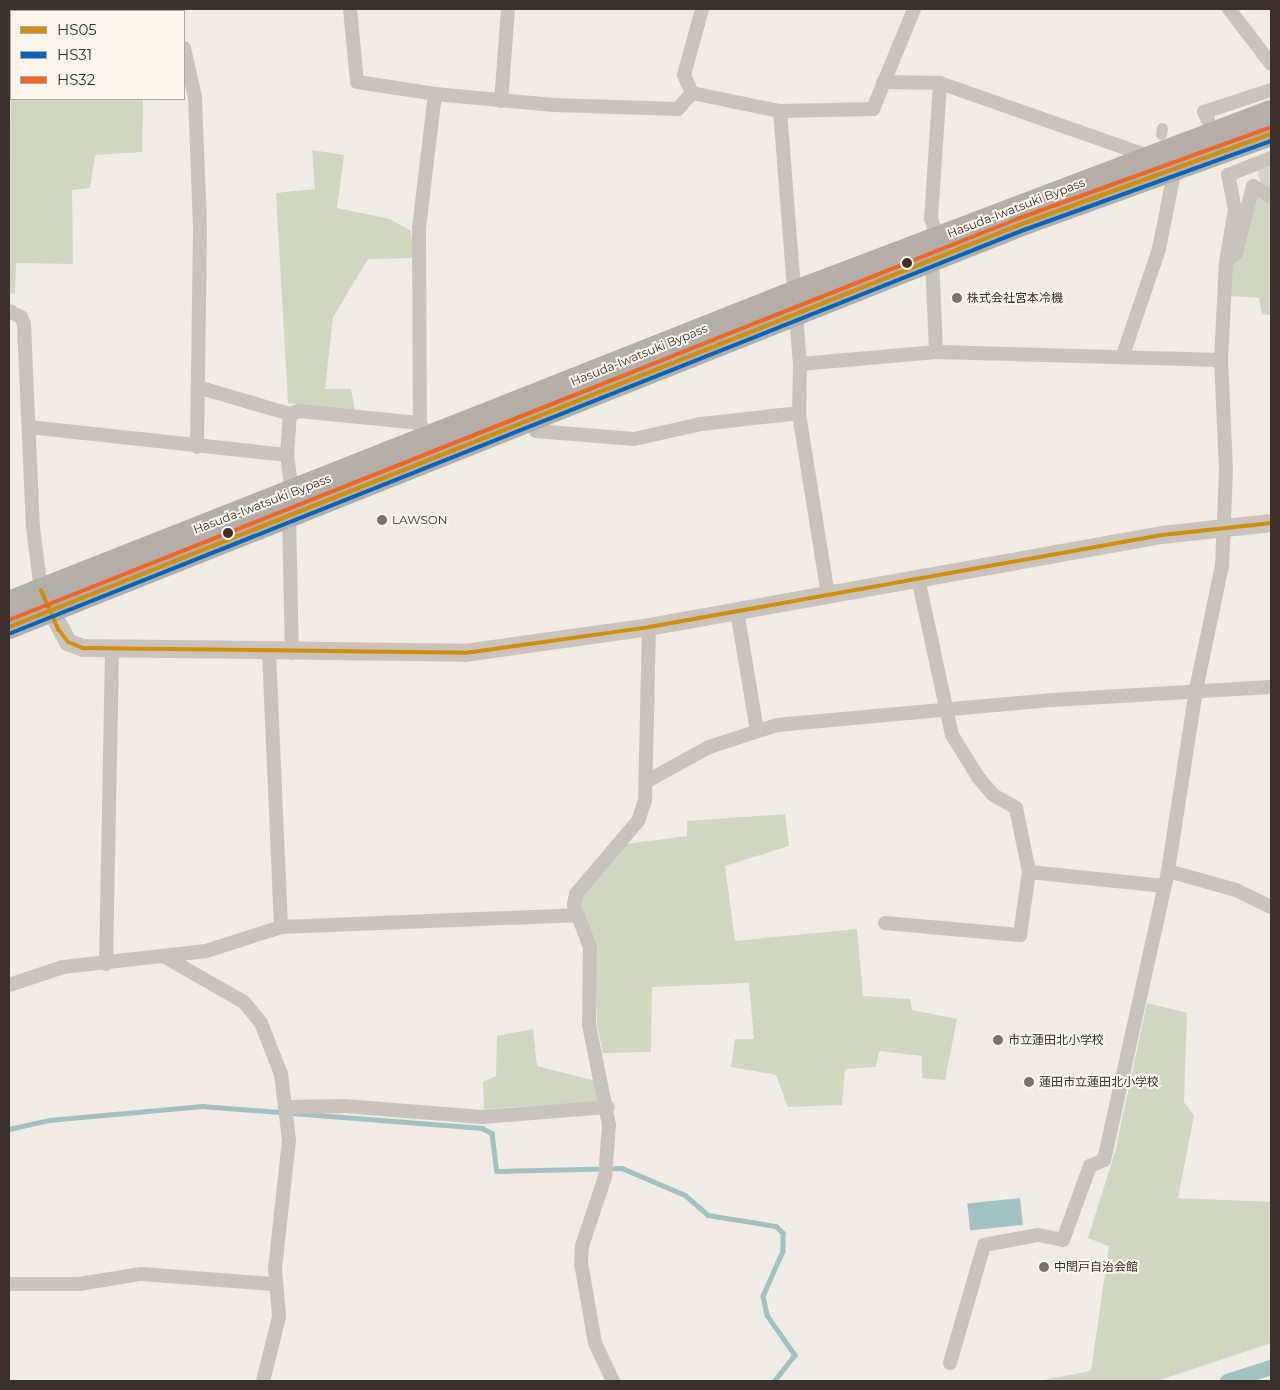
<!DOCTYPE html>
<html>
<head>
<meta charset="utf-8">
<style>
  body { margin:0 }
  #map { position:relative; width:1280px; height:1390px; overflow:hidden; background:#f0ebe5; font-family:Montserrat,"Noto Sans JP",sans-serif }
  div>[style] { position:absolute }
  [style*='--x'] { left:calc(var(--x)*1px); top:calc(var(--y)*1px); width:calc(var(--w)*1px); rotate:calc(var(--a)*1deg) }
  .green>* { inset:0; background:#d1d6bf }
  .water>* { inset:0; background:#a1c2c1; transform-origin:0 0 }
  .stream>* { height:4.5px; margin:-2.25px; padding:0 2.25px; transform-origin:2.25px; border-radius:2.25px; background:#a1c2c1 }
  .canal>* { height:15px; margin:-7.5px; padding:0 7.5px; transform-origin:7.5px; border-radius:7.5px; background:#a1c2c1 }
  .pedestrian>* { height:11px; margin:-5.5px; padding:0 5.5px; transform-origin:5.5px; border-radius:5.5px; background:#c9c3be }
  .minor>* { height:14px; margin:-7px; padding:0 7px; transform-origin:7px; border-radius:7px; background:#c9c3be }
  .tertiary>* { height:18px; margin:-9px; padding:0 9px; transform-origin:9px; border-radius:9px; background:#c9c3be }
  .trunk>* { height:24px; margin:-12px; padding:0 12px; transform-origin:12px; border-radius:12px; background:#b4aea8 }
  .bus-1>* { height:4px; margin:-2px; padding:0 2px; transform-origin:2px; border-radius:2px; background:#d18e09 }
  .bus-2>* { height:4px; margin:-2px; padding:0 2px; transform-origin:2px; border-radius:2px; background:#0065bd }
  .bus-3>* { height:4px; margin:-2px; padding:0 2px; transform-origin:2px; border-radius:2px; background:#f26522 }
  .dots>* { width:14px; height:14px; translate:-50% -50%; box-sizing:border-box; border:2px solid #fbf5ee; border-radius:50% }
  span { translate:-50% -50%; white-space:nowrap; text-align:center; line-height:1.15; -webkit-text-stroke:4px #fbf5ee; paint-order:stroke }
  .street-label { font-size:12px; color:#3b302b }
  .poi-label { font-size:12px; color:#3b302b }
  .left { translate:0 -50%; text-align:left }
  .frame { position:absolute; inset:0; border:10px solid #3b302b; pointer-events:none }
  .legend { position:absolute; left:10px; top:10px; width:175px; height:90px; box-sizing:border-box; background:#fbf5ee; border:1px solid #aea6a0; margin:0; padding:6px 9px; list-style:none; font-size:15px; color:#3b302b }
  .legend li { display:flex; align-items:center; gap:10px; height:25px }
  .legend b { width:25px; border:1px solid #aea6a0 }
</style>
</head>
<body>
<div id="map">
  <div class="green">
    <div style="clip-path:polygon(11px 56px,11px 99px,143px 99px,142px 152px,95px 155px,90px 188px,72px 190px,73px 264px,16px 263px,15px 294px,9px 293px)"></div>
    <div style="clip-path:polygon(312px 150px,344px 155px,337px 208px,390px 219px,411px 231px,414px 258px,368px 259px,333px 317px,325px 389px,351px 389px,355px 411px,288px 403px,276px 193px,315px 189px)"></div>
    <div style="clip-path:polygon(1271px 162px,1271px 315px,1262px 314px,1259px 298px,1230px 296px,1230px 263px,1261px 184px,1257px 168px)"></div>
    <div style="clip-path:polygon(785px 814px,789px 846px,725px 866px,735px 941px,857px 929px,863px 996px,910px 999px,912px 1010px,957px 1019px,945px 1080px,922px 1078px,922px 1056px,879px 1051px,876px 1067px,845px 1069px,842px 1105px,788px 1107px,776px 1075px,731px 1067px,735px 1039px,754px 1039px,749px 983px,652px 987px,651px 1052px,603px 1053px,597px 1025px,595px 949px,578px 894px,626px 844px,687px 836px,687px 821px)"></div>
    <div style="clip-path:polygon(1147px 1003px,1187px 1013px,1184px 1102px,1194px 1115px,1178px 1198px,1271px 1202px,1271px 1343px,1157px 1381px,1038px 1381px,1091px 1371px,1109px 1246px,1088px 1238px,1115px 1152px)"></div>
    <div style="clip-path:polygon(533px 1029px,537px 1066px,596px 1081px,597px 1102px,484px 1109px,483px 1082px,496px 1076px,497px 1036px)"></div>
  </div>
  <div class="water">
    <div style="left:1020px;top:1198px;width:27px;height:53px;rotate:84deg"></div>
  </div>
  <div class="stream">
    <div style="--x:9;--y:1129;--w:41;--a:-12.7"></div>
    <div style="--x:49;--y:1120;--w:154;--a:-5.2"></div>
    <div style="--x:202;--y:1106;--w:281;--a:4.5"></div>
    <div style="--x:482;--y:1128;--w:11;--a:27"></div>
    <div style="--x:492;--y:1133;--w:38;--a:83"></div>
    <div style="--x:497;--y:1171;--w:125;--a:-1.4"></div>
    <div style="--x:622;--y:1168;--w:69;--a:23.2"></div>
    <div style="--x:685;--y:1195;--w:30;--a:41"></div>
    <div style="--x:708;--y:1215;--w:69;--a:9.2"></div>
    <div style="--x:776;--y:1226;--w:10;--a:45"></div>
    <div style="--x:783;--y:1233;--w:18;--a:90"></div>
    <div style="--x:783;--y:1251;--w:49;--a:114"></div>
    <div style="--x:763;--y:1296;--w:19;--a:78"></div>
    <div style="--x:767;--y:1315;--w:49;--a:55"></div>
    <div style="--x:795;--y:1355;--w:33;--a:128"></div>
  </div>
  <div class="canal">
    <div style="--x:1227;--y:1381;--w:46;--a:-17.7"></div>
  </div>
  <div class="pedestrian">
    <div style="--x:1161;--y:134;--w:6;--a:-81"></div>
  </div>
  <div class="minor">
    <div style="--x:138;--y:9;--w:3;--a:45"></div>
    <div style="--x:350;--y:9;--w:73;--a:84.5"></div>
    <div style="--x:357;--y:82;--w:79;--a:8.7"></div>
    <div style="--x:1229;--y:9;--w:69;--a:52.6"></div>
    <div style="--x:20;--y:11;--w:7;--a:-16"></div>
    <div style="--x:184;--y:48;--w:50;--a:77.3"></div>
    <div style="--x:195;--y:97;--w:133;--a:87.8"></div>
    <div style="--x:200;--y:230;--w:217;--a:90.8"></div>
    <div style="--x:883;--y:82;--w:57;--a:1"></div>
    <div style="--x:940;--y:83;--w:224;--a:19.3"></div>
    <div style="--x:692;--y:93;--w:90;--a:11.6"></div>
    <div style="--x:780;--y:111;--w:93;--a:-1.2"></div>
    <div style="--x:873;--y:109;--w:108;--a:-67.7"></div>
    <div style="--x:692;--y:93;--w:20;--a:-114"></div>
    <div style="--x:684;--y:75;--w:68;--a:-74.7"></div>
    <div style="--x:501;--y:101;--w:92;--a:-85.6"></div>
    <div style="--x:780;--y:111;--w:254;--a:85.5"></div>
    <div style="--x:1208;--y:120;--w:9;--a:-117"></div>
    <div style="--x:1204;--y:112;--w:71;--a:-18.2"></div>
    <div style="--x:938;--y:238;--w:20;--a:-110"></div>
    <div style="--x:931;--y:219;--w:136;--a:-86.2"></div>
    <div style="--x:932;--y:259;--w:93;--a:87.5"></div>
    <div style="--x:1228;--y:260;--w:11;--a:-41"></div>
    <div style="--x:1236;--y:253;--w:69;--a:-75.8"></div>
    <div style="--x:1253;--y:186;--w:21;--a:31"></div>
    <div style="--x:9;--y:311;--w:13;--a:27"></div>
    <div style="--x:21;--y:317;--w:8;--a:67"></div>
    <div style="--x:24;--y:324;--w:203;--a:87.5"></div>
    <div style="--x:33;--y:527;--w:64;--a:82.8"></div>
    <div style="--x:1123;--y:355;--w:112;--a:-71.2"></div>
    <div style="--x:1159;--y:249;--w:83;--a:-78.8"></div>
    <div style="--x:201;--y:388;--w:93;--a:16.3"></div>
    <div style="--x:530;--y:417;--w:15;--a:67"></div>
    <div style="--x:536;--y:431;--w:98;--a:4.7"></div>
    <div style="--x:634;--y:439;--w:69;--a:-12.6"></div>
    <div style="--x:701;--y:424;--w:99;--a:-6.4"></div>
    <div style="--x:29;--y:427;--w:260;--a:6.2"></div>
    <div style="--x:426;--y:440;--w:18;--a:-109"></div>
    <div style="--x:420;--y:423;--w:195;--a:-90.3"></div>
    <div style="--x:419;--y:228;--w:135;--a:-83.2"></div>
    <div style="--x:435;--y:94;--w:119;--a:5.3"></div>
    <div style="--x:553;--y:105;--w:125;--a:1.8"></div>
    <div style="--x:678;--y:109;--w:21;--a:-49"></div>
    <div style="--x:292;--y:494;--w:39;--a:-97"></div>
    <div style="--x:287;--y:455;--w:41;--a:-85.8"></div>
    <div style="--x:290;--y:414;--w:9;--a:-18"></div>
    <div style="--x:299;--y:411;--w:122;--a:5.7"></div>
    <div style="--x:289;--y:513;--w:140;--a:88.8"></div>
    <div style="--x:918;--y:578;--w:161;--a:77.8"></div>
    <div style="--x:952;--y:735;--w:49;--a:58.2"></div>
    <div style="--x:978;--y:777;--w:23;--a:50"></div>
    <div style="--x:993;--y:795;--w:26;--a:29"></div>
    <div style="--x:1016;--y:808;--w:65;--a:78.5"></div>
    <div style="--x:828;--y:595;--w:184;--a:-99.1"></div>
    <div style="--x:799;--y:413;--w:49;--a:-88.8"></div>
    <div style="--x:800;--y:364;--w:137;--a:-5"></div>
    <div style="--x:936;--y:352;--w:285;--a:1.6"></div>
    <div style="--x:737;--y:611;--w:121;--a:80.5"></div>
    <div style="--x:269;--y:652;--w:275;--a:87.5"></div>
    <div style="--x:649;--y:780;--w:68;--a:-28.8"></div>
    <div style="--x:709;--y:747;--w:71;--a:-17.9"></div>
    <div style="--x:777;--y:725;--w:277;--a:-5.2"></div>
    <div style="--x:1053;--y:700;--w:218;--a:-3.4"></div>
    <div style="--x:1168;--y:871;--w:71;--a:15.6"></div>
    <div style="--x:1236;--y:890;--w:39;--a:26"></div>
    <div style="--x:885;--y:923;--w:136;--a:5.1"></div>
    <div style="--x:1020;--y:935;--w:64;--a:-81.9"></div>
    <div style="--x:1029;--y:872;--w:136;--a:5.9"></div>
    <div style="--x:165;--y:957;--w:91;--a:29.7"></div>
    <div style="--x:244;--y:1002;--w:27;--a:51"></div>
    <div style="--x:261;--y:1023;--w:55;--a:68.6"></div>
    <div style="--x:281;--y:1074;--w:66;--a:83.1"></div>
    <div style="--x:289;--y:1140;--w:129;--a:96.2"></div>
    <div style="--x:275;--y:1268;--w:49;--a:85.3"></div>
    <div style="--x:279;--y:1317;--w:66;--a:104"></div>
    <div style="--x:106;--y:964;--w:313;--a:-88.9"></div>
    <div style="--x:9;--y:985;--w:57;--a:-18.4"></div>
    <div style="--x:63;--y:967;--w:144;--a:-6.4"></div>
    <div style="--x:206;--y:951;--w:79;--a:-17.7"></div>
    <div style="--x:281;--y:927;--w:295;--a:-2.3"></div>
    <div style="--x:288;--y:1107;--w:57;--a:-1"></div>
    <div style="--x:345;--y:1106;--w:137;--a:4.6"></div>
    <div style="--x:482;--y:1117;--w:126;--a:-4.5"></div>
    <div style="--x:9;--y:1284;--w:70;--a:0"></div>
    <div style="--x:79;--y:1284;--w:63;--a:-9.2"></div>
    <div style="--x:141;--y:1274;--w:133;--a:4.3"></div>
    <div style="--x:950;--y:1363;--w:123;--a:-73.9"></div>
    <div style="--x:984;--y:1245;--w:55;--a:-10.5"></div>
    <div style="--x:1038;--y:1235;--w:25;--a:11"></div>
    <div style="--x:1063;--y:1240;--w:79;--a:-70"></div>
    <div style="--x:1090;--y:1166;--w:15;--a:-23"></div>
    <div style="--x:1104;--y:1160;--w:296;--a:-77.5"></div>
    <div style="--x:1168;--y:871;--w:183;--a:-81.2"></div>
    <div style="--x:1196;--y:690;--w:127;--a:-78.2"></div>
    <div style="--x:1222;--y:566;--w:97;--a:-87.6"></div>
    <div style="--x:1226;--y:469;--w:109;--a:-92.6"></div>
    <div style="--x:1221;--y:360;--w:98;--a:-87.1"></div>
    <div style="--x:1226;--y:262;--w:53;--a:-80.2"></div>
    <div style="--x:1235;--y:210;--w:36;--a:-101"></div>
    <div style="--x:1228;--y:175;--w:46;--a:-21.6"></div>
    <div style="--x:613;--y:1381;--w:42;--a:-115.3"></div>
    <div style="--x:595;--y:1343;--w:81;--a:-99.9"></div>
    <div style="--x:581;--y:1263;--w:17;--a:-87"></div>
    <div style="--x:582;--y:1246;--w:73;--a:-71.6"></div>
    <div style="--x:605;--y:1177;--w:52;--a:-85.6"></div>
    <div style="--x:609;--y:1125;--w:102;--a:-101.3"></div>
    <div style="--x:589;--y:1025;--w:78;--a:-89.3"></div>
    <div style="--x:590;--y:947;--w:45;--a:-110.9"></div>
    <div style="--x:574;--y:905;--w:11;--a:-80"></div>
    <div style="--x:576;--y:894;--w:96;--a:-49.7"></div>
    <div style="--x:638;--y:821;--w:21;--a:-71"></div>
    <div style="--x:645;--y:801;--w:174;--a:-88.7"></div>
  </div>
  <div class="tertiary">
    <div style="--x:46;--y:601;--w:47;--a:61.8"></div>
    <div style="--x:68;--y:642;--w:16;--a:22"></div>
    <div style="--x:83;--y:648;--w:382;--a:0.7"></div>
    <div style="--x:465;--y:653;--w:186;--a:-8"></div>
    <div style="--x:649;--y:627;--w:521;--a:-10.17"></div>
    <div style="--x:1162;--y:535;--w:110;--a:-6.3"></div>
  </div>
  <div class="trunk">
    <div style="--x:9;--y:603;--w:846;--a:-21.56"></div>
    <div style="--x:796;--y:292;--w:508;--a:-20.75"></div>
    <div style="--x:9;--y:627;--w:1087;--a:-21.7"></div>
    <div style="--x:1019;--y:225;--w:268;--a:-19.9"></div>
  </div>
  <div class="bus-1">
    <div style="--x:41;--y:590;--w:43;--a:66.4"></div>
    <div style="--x:58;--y:629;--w:16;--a:52"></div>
    <div style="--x:68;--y:642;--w:16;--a:22"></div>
    <div style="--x:83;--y:648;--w:382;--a:0.7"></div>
    <div style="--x:465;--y:653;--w:186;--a:-8"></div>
    <div style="--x:649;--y:627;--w:521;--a:-10.17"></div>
    <div style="--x:1162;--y:535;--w:110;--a:-6.3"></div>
    <div style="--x:9;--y:627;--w:1087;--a:-21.7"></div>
    <div style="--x:1019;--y:225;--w:268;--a:-19.9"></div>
  </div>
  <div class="bus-2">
    <div style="--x:11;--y:633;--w:1087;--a:-21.7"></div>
    <div style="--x:1021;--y:231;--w:266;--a:-19.8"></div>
  </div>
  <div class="bus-3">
    <div style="--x:9;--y:620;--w:1085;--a:-21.69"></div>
    <div style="--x:1017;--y:219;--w:268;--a:-19.9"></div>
  </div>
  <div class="dots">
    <div style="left:907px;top:263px;background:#3b302b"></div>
    <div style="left:957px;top:298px;background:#7a716c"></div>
    <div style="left:382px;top:520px;background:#7a716c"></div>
    <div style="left:228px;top:533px;background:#3b302b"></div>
    <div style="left:998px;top:1040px;background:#7a716c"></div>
    <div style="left:1029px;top:1082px;background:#7a716c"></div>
    <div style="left:1044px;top:1267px;background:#7a716c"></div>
  </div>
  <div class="street-label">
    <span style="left:1016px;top:208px;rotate:-21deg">Hasuda-Iwatsuki Bypass</span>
    <span style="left:639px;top:355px;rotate:-22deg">Hasuda-Iwatsuki Bypass</span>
    <span style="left:262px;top:504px;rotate:-21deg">Hasuda-Iwatsuki Bypass</span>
  </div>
  <div class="poi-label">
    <span class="left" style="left:967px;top:298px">株式会社宮本冷機</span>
    <span class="left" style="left:392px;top:520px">LAWSON</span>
    <span class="left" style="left:1008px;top:1040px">市立蓮田北小学校</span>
    <span class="left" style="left:1039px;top:1082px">蓮田市立蓮田北小学校</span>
    <span class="left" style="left:1054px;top:1267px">中閏戸自治会館</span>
  </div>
  <div class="frame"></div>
  <ul class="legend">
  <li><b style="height:6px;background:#d18e09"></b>HS05</li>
  <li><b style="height:6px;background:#0065bd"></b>HS31</li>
  <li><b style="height:6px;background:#f26522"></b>HS32</li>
  </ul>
</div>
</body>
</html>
